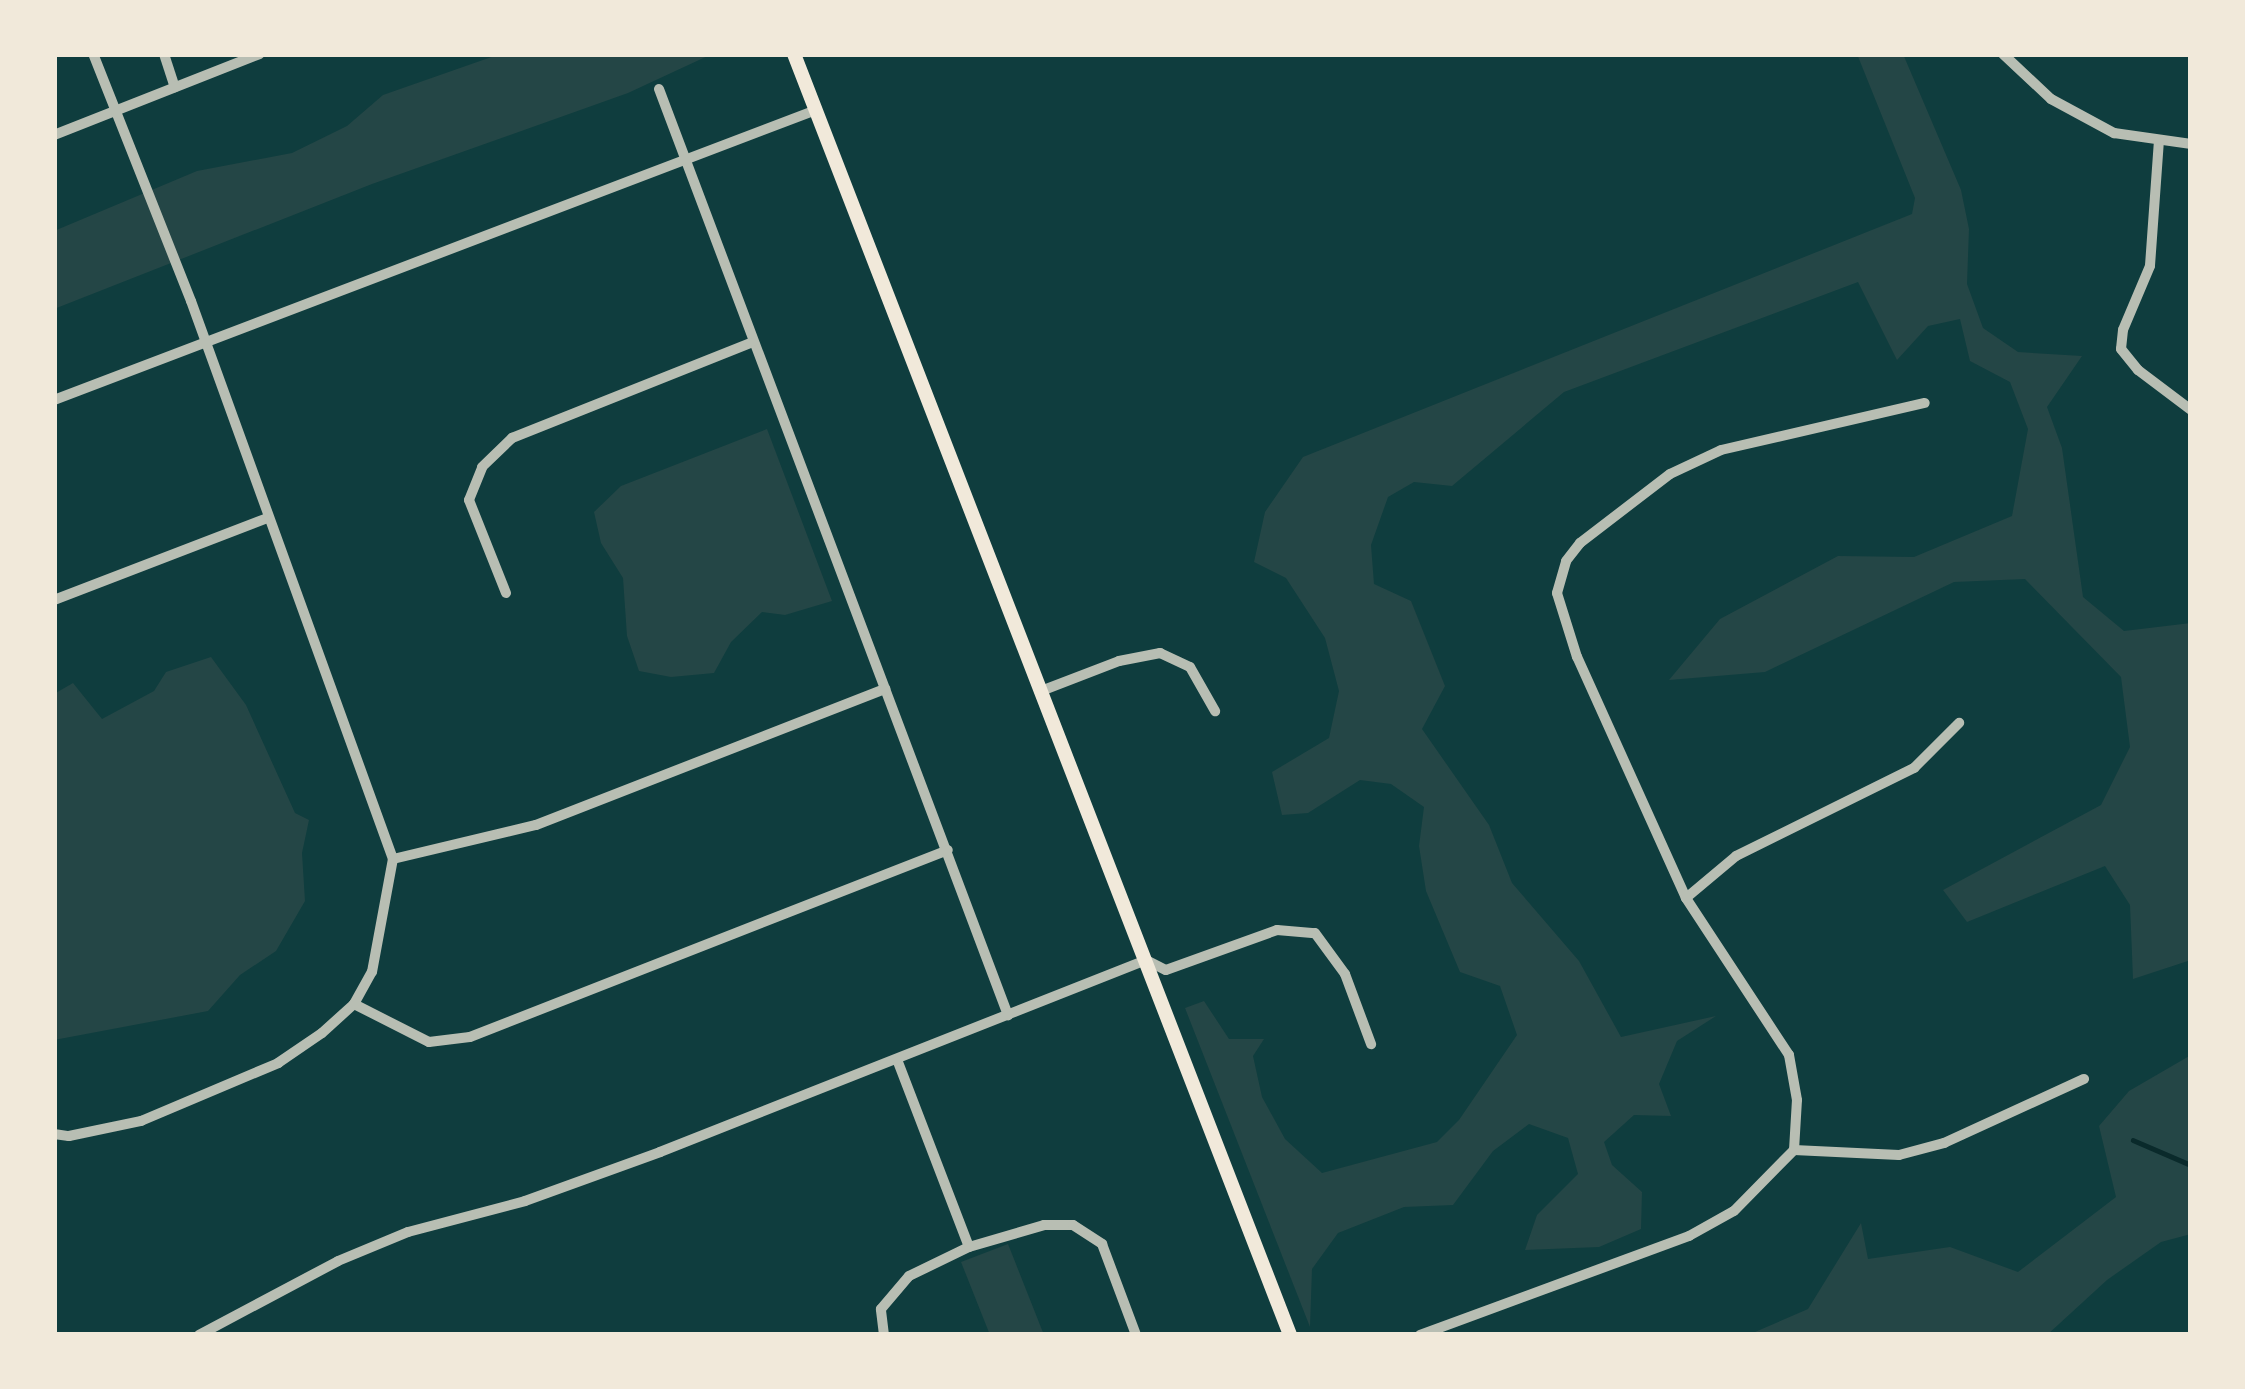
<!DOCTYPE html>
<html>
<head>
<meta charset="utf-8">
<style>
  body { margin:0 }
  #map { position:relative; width:2245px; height:1389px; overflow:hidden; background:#0f3d3e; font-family:Poppins,sans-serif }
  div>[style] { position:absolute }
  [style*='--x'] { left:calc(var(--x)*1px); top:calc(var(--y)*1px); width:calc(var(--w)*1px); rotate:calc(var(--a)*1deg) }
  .green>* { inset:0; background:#244646 }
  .stream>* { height:4.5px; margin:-2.25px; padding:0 2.25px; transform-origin:2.25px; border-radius:2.25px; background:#0a2a2b }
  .minor>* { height:10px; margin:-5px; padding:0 5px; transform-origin:5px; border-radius:5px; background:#b8beb3 }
  .secondary>* { height:14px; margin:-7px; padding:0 7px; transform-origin:7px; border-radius:7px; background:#f1e9da }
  span { translate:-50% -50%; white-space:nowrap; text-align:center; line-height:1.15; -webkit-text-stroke:10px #f1e9da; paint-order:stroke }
  .frame { position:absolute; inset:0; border:57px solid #f1e9da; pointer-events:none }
</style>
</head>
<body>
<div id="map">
  <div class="green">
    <div style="clip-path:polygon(500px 54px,712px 54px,628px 93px,372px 184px,54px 309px,54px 231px,197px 171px,292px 153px,347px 126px,383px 95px)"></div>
    <div style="clip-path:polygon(1857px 54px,1903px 54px,1961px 190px,1969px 229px,1967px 284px,1983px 328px,2018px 352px,2082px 356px,2047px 407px,2062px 448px,2083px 597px,2124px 631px,2191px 623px,2191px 960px,2133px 979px,2130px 905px,2105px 866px,1967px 922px,1943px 890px,2101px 805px,2130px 747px,2121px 677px,2025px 579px,1954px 582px,1765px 672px,1669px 680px,1720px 619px,1838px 556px,1914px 557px,2012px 516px,2028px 429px,2010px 382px,1970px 361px,1960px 319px,1928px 326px,1897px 360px,1858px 282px,1564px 392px,1452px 486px,1414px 482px,1388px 497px,1371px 545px,1374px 584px,1411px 601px,1445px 686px,1422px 729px,1489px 825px,1512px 883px,1579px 961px,1621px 1037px,1716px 1016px,1677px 1041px,1659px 1084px,1671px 1116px,1634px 1115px,1604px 1142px,1612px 1165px,1642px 1192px,1641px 1229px,1599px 1247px,1525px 1250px,1537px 1215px,1578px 1174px,1568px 1138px,1529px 1124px,1493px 1151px,1453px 1205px,1404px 1207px,1338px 1233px,1312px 1269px,1310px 1327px,1185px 1008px,1204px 1001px,1229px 1039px,1264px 1039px,1253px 1056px,1262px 1097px,1285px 1139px,1322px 1173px,1437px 1142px,1459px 1120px,1517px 1035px,1500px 986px,1460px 972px,1426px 891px,1419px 846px,1424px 807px,1391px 784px,1360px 780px,1308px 813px,1282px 815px,1272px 772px,1329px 738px,1339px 691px,1325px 638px,1286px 578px,1254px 562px,1265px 512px,1303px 457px,1912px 214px,1915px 198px)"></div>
    <div style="clip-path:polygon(767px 429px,832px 601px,785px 615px,762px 612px,731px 642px,714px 673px,671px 677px,639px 671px,627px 636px,623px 578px,601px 543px,594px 512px,621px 486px)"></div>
    <div style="clip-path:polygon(211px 657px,246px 705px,295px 813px,309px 820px,302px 853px,305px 901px,276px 951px,240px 975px,208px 1011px,54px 1040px,54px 694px,73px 683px,102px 719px,154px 691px,166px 672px)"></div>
    <div style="clip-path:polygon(2191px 1055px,2191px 1234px,2161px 1242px,2107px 1280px,2047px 1335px,1748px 1335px,1808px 1309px,1861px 1223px,1868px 1259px,1950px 1247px,2018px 1272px,2116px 1197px,2099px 1126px,2129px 1091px)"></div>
    <div style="clip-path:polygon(1008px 1244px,1044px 1335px,990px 1335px,961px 1262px)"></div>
  </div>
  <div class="stream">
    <div style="--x:2133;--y:1140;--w:63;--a:23.3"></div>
  </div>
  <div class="minor">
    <div style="--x:164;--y:54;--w:35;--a:72"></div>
    <div style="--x:2003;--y:54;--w:66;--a:43.2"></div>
    <div style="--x:2051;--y:99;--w:72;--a:28.4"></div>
    <div style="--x:2114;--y:133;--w:78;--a:8.1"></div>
    <div style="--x:659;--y:89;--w:990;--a:69.35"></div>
    <div style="--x:54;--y:135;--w:221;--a:-21.5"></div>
    <div style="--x:2159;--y:140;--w:126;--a:94.1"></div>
    <div style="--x:2150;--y:266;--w:69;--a:112.9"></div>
    <div style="--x:2123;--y:330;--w:19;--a:96"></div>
    <div style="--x:2121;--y:349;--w:27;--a:51"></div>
    <div style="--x:2138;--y:370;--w:66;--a:37"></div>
    <div style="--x:54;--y:400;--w:815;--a:-20.84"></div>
    <div style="--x:506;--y:593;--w:100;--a:-111.7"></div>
    <div style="--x:469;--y:500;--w:35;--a:-68"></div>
    <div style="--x:482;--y:467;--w:42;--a:-44"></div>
    <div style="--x:512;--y:438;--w:257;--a:-21.7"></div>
    <div style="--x:54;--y:600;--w:229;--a:-21"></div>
    <div style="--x:1041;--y:691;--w:84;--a:-21"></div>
    <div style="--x:1119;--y:661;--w:42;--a:-11"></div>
    <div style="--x:1160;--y:653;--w:33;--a:25"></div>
    <div style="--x:1190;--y:667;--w:51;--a:60.4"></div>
    <div style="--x:393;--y:859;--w:147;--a:-13.4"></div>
    <div style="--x:536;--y:825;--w:375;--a:-21.3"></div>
    <div style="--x:1686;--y:898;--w:65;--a:-40"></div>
    <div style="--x:1736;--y:856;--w:199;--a:-26.3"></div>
    <div style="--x:1914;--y:768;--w:64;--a:-45"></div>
    <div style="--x:354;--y:1004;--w:84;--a:26.9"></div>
    <div style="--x:429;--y:1042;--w:41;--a:-7"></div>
    <div style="--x:470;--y:1037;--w:513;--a:-21.37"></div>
    <div style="--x:898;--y:1062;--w:198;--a:69"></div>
    <div style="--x:54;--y:1134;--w:15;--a:8"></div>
    <div style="--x:69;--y:1136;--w:74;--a:-11.8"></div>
    <div style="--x:141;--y:1121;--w:149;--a:-22.9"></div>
    <div style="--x:278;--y:1063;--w:53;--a:-34.3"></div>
    <div style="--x:322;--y:1033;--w:43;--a:-42.2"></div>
    <div style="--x:354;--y:1004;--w:37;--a:-61"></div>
    <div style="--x:372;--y:972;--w:115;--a:-79.5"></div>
    <div style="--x:393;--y:859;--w:593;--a:-109.9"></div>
    <div style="--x:191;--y:301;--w:266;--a:-111.6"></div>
    <div style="--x:1794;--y:1150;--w:105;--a:2.7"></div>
    <div style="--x:1899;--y:1155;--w:47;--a:-14.9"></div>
    <div style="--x:1944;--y:1143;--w:154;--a:-24.6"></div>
    <div style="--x:199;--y:1335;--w:157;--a:-28"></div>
    <div style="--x:338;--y:1261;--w:76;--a:-22.5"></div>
    <div style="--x:408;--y:1232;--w:121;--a:-14.8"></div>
    <div style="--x:525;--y:1201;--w:144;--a:-19.9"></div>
    <div style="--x:660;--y:1152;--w:523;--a:-21.56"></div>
    <div style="--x:1146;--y:960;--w:22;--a:27"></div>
    <div style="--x:1166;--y:970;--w:118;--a:-19.8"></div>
    <div style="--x:1277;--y:930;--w:38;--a:5"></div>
    <div style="--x:1315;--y:933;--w:51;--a:53.8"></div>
    <div style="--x:1345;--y:974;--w:75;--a:69.6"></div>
    <div style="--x:884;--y:1335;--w:26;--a:-97"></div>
    <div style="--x:881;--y:1309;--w:43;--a:-49.7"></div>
    <div style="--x:909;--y:1276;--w:67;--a:-25.8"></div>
    <div style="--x:969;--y:1247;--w:78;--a:-16.3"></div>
    <div style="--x:1044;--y:1225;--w:29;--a:0"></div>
    <div style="--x:1073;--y:1225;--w:35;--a:33"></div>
    <div style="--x:1102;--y:1244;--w:97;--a:69.5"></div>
    <div style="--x:1420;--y:1335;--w:287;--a:-20.2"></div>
    <div style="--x:1689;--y:1236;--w:51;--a:-29.1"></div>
    <div style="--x:1734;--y:1211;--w:86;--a:-45.5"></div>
    <div style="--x:1794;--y:1150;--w:50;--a:-86.6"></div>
    <div style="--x:1797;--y:1100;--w:46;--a:-100.1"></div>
    <div style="--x:1789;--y:1055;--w:188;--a:-123.3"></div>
    <div style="--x:1686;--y:898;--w:265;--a:-114.3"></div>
    <div style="--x:1577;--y:657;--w:67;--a:-107.4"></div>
    <div style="--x:1557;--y:593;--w:33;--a:-74"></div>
    <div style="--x:1566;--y:561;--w:23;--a:-52"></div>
    <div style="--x:1580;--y:543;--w:113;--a:-37.5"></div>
    <div style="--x:1670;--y:474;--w:56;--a:-25.2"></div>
    <div style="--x:1721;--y:450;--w:209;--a:-13"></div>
  </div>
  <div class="secondary">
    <div style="--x:794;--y:54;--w:1374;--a:68.83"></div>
  </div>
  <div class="frame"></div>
</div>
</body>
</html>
